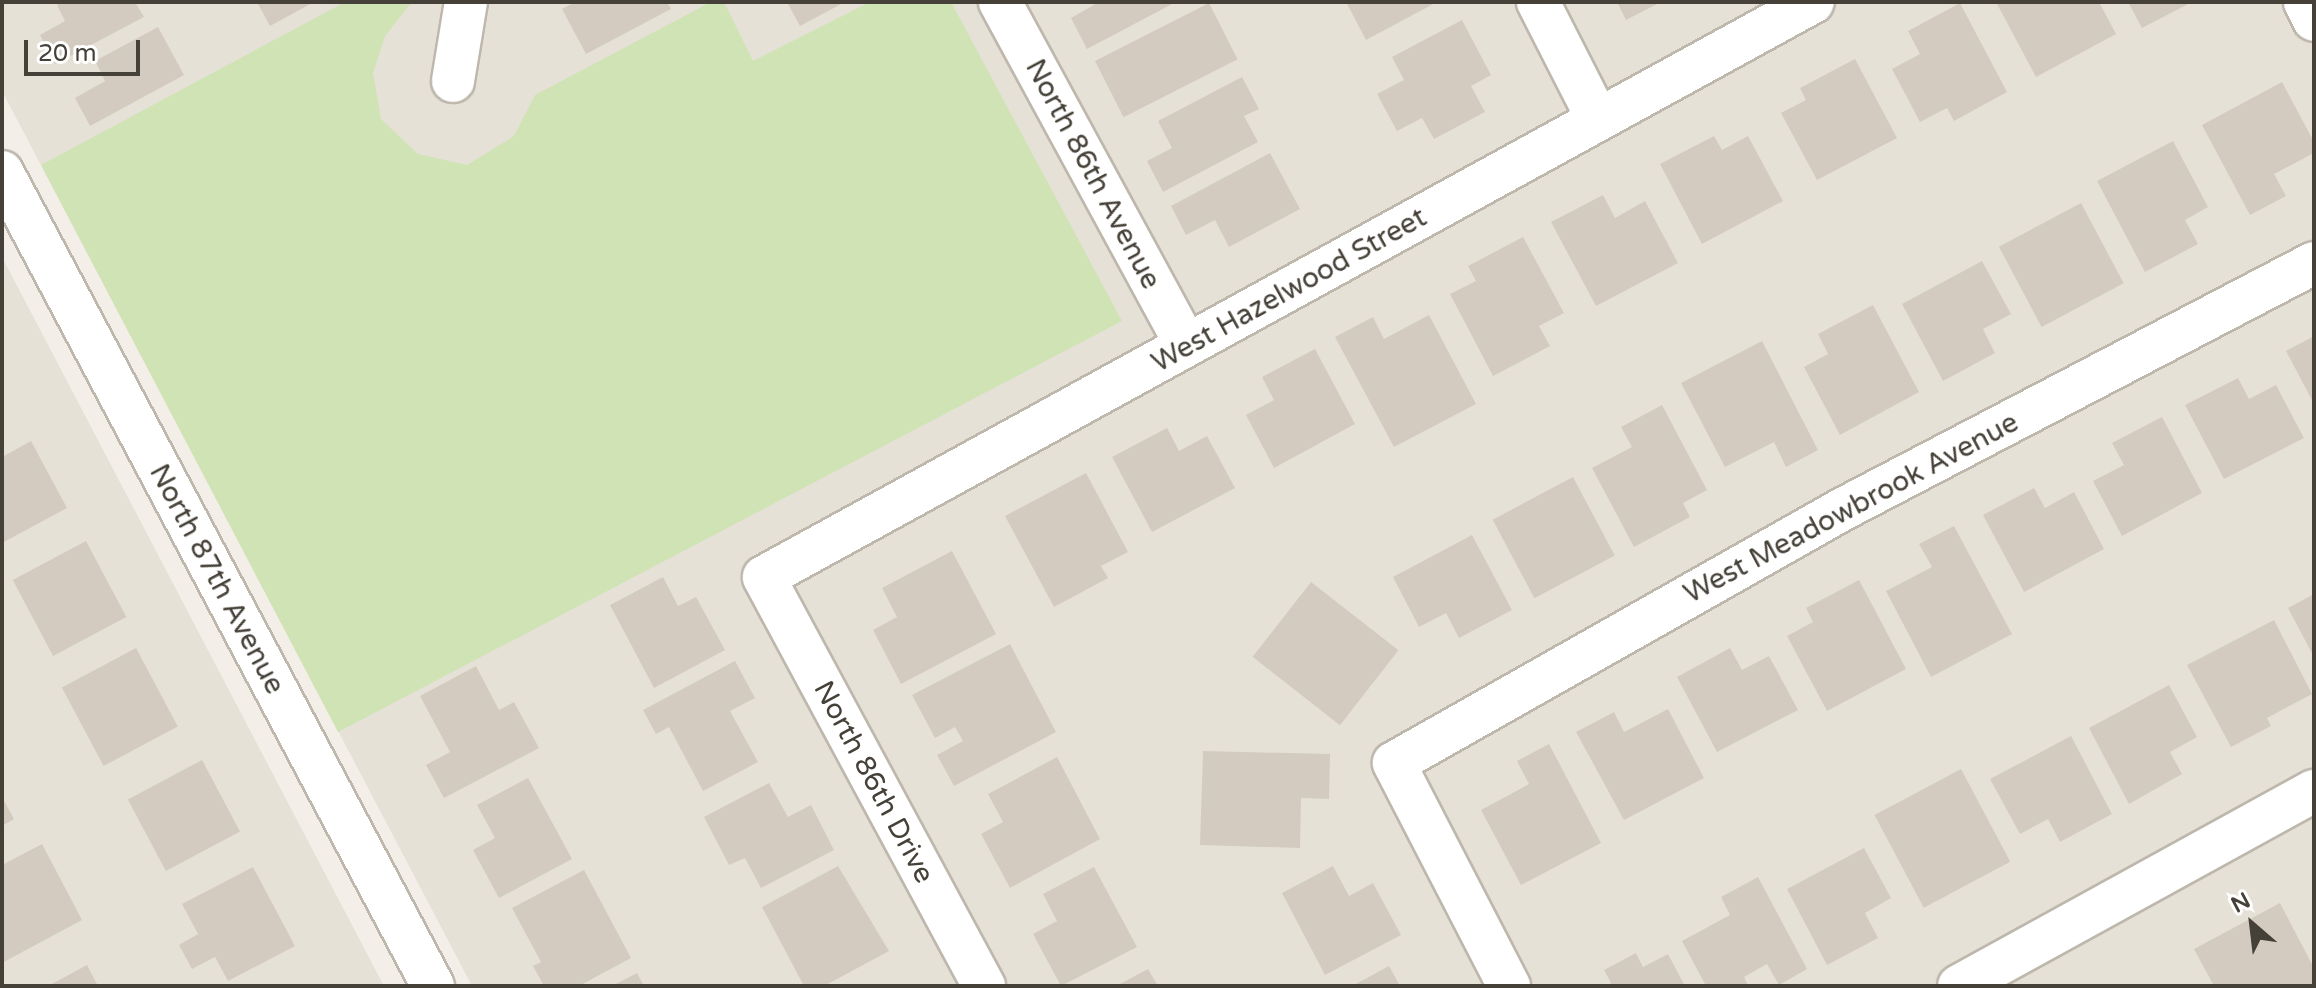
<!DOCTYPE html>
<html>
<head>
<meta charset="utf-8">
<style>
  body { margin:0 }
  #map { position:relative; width:2316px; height:988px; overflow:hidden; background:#f3efe8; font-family:"Varela Round",sans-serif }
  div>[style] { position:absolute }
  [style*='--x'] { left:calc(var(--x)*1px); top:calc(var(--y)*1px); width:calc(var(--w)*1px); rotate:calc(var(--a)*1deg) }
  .residential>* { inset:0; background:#e6e1d7 }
  .green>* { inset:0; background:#cfe3b5 }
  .building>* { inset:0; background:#d3cbbf; transform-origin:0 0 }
  .roads { filter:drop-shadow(2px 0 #bdb7ac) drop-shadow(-2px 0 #bdb7ac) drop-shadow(0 2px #bdb7ac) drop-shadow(0 -2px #bdb7ac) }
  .minor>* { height:42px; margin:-21px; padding:0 21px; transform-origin:21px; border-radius:21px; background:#fff }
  span { translate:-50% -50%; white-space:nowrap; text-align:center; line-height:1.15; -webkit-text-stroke:7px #fff; paint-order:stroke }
  .street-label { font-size:28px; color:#454038 }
  .frame { position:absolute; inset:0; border:4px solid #454038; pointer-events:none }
  .north { position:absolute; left:2212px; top:884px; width:80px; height:80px; -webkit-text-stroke:6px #fff; paint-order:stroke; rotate:332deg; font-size:22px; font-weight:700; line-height:32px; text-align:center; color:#454038 }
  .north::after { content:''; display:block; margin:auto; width:28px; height:36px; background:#454038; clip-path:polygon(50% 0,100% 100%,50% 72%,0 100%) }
  .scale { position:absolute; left:24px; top:40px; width:116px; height:36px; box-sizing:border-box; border:4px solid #454038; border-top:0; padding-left:10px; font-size:24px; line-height:28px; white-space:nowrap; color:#454038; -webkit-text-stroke:6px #fff; paint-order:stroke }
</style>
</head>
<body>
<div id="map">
  <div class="residential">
    <div style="clip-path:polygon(2px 2px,2314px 2px,2314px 986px,472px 986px,2px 91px)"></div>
    <div style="clip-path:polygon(2px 257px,384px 986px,2px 986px)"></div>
  </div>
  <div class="green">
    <div style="clip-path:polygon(345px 2px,412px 2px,385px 36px,373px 73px,381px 119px,418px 154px,467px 165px,514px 136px,535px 95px,711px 2px,724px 2px,753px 61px,870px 2px,951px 2px,1122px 321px,338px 732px,41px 165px)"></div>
  </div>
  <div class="building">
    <div style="clip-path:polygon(61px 2px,135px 2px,144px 17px,55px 64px,40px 35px,65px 21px,57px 5px)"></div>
    <div style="clip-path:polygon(257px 2px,314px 2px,270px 26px)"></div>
    <div style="clip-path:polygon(575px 2px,667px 2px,671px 9px,586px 54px,562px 9px)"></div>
    <div style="clip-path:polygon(787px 2px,845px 2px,800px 26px)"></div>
    <div style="clip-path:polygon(1099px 2px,1176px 2px,1087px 49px,1071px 18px)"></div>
    <div style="clip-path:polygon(1346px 2px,1437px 2px,1366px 40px)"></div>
    <div style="clip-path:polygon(1617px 2px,1661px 2px,1626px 20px)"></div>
    <div style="clip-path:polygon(1996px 2px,2099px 2px,2116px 34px,2036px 77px)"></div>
    <div style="clip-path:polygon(2128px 2px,2192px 2px,2142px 28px)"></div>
    <div style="left:1209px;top:3px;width:63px;height:128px;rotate:63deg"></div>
    <div style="clip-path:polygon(1960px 3px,2007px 92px,1954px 121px,1947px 108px,1920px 122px,1892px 69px,1920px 54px,1908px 31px)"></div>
    <div style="clip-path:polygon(1462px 20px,1491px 75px,1471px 86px,1485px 112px,1434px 139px,1422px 118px,1397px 131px,1377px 94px,1404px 80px,1392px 57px)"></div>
    <div style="clip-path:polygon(158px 27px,184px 75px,90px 126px,75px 98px,105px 81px,95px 61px)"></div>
    <div style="clip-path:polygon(1855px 59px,1897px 138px,1817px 180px,1781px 113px,1806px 100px,1800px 88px)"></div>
    <div style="clip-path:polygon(1242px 77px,1259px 109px,1244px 116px,1258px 142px,1163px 192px,1147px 161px,1172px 148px,1158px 121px)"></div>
    <div style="clip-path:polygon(2282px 82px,2314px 142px,2314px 153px,2274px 174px,2286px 196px,2250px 215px,2202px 125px)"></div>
    <div style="clip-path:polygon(1714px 136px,1722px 150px,1748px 136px,1783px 201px,1702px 244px,1660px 164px)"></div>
    <div style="clip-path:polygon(2173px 141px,2208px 207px,2185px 220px,2198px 244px,2145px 272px,2097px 181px)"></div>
    <div style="clip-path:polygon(1270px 153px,1300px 209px,1229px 247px,1215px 220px,1186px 235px,1171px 206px)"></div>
    <div style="clip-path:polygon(1603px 195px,1615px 218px,1645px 201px,1678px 263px,1596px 306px,1551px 222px)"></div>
    <div style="left:2081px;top:203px;width:91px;height:93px;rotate:62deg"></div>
    <div style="clip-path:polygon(1523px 237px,1564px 313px,1539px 326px,1550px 346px,1493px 376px,1450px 294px,1476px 281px,1468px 266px)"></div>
    <div style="clip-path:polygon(1982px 261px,2011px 314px,1983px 329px,1995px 353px,1943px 381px,1902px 304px)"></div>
    <div style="clip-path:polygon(1873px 305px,1919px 392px,1840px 435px,1804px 367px,1828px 354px,1818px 334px)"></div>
    <div style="clip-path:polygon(1429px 315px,1476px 404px,1394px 447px,1335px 337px,1373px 317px,1384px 339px)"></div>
    <div style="clip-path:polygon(2314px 336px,2314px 404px,2286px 351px)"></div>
    <div style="clip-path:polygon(1762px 341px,1818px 450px,1786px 467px,1774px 442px,1725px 467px,1681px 383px)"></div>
    <div style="clip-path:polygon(1315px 349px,1355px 424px,1274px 468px,1246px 415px,1274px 400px,1262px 377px)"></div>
    <div style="clip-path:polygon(2238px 378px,2249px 399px,2276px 385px,2304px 438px,2224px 479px,2185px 405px)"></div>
    <div style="clip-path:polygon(1662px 405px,1707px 490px,1683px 503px,1690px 517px,1634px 547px,1592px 468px,1632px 447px,1621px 427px)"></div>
    <div style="clip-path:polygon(2162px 417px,2202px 493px,2122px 536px,2093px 481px,2124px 465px,2112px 443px)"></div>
    <div style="clip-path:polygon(1167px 428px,1179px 451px,1207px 436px,1235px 488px,1152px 532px,1112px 457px)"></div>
    <div style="clip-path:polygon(31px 441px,67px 508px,2px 543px,2px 457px)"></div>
    <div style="clip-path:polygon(1086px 473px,1128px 552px,1101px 566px,1108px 578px,1054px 607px,1005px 516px)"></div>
    <div style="left:1573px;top:477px;width:89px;height:91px;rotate:62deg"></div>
    <div style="clip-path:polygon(2034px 488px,2045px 508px,2074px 492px,2104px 549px,2024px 592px,1983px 515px)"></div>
    <div style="clip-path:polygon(1954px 526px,2012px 634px,1931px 677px,1886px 591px,1932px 567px,1919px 544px)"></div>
    <div style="clip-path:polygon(1472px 535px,1512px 610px,1459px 638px,1446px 613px,1419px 627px,1393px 577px)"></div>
    <div style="left:86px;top:541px;width:86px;height:83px;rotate:62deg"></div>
    <div style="clip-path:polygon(952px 551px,996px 634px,901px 684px,873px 630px,897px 617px,882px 588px)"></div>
    <div style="clip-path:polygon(663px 577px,678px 606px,696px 597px,725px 650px,654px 688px,610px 605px)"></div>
    <div style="clip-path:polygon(1859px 580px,1906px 669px,1827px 711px,1787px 636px,1813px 622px,1806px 608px)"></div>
    <div style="left:1311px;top:582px;width:111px;height:95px;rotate:38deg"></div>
    <div style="clip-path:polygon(2314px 594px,2314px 657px,2288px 608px)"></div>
    <div style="clip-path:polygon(2274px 620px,2312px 694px,2267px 718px,2271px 726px,2231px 747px,2187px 665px)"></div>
    <div style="clip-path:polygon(1010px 644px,1056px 732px,954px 786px,937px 755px,963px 741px,955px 727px,935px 738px,912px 695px)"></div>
    <div style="left:136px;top:648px;width:89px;height:84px;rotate:62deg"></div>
    <div style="clip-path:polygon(1730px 648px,1742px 670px,1769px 656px,1798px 710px,1717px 752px,1677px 677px)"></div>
    <div style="clip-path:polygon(735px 661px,755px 698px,730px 711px,758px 762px,703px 791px,669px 727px,656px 734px,643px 710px)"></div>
    <div style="clip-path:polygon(476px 666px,499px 710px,514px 702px,539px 748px,444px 798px,426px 765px,450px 752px,420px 696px)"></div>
    <div style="clip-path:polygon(2169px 685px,2197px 737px,2170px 752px,2182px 774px,2129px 804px,2089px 728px)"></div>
    <div style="clip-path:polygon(1668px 709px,1704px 778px,1624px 820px,1576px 732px,1614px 712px,1624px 732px)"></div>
    <div style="clip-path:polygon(2071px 736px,2112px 814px,2060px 842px,2048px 819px,2020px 834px,1990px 779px)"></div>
    <div style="clip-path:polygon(1549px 744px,1601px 843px,1521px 885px,1481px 810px,1529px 784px,1517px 761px)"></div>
    <div style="clip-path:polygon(1203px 751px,1330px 754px,1329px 799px,1301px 798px,1300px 848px,1200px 845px)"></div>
    <div style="clip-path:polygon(1057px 757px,1100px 839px,1010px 888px,981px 834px,1003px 822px,988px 794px)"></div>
    <div style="left:202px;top:760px;width:81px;height:84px;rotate:62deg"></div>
    <div style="left:1961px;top:769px;width:105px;height:98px;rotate:62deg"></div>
    <div style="clip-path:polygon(528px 778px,572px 859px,499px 898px,473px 850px,495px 838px,477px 805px)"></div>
    <div style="clip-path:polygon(769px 783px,788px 817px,811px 805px,834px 850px,761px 888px,745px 858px,729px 865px,704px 817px)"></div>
    <div style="clip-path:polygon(2px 797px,14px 819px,2px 826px)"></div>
    <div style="clip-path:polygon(42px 844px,82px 920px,2px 963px,2px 865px)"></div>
    <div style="clip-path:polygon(1864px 848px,1891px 898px,1865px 913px,1878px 938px,1827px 965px,1787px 889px)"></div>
    <div style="clip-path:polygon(838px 866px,889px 951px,824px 986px,804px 986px,762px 907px)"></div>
    <div style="clip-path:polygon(1333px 866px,1349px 896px,1373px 883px,1401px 935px,1325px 975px,1282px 893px)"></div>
    <div style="clip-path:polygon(253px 867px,295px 946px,228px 981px,215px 957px,192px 969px,179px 945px,198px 934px,182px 904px)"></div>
    <div style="clip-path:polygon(1094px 867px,1137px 947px,1061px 986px,1033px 934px,1057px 921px,1043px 894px)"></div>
    <div style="clip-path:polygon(584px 870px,631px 958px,579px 986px,544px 986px,533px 966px,541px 962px,512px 908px)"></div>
    <div style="clip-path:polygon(1758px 877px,1807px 969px,1779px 985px,1767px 964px,1744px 977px,1748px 986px,1706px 986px,1682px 941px,1730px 915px,1721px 897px)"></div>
    <div style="clip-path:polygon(2280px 903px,2314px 968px,2314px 985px,2214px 986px,2194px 949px)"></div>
    <div style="clip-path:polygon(1636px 953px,1643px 967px,1668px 954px,1685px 986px,1606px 986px,1611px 983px,1604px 970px)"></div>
    <div style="clip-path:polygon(87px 965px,98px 986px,48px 986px)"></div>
    <div style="clip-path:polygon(1389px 966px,1400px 986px,1352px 986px)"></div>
    <div style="clip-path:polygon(1148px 969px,1158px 986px,1116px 986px)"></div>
    <div style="clip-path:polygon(637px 973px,644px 986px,612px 986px)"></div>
  </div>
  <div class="roads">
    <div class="minor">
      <div style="--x:1000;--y:2;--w:390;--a:61.5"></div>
      <div style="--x:1538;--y:2;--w:132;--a:63"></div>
      <div style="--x:2305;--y:2;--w:20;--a:63"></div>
      <div style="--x:453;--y:81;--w:80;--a:-80.7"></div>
      <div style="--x:2;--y:172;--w:921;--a:62.1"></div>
      <div style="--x:984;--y:986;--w:464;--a:-118.3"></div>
      <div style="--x:764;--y:577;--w:1196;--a:-28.73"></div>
      <div style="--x:1509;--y:986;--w:251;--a:-117.3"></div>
      <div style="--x:1394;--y:763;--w:516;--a:-29.5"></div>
      <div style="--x:1843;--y:509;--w:531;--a:-27.58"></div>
      <div style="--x:1959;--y:986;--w:405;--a:-28.8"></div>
    </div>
  </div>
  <div class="street-label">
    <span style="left:1093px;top:174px;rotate:62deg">North 86th Avenue</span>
    <span style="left:1289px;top:290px;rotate:-29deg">West Hazelwood Street</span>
    <span style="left:1851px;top:508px;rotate:-28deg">West Meadowbrook Avenue</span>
    <span style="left:217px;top:579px;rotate:62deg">North 87th Avenue</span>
    <span style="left:874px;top:782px;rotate:62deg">North 86th Drive</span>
  </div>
  <div class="frame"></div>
  <div class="north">N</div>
  <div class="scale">20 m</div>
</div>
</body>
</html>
